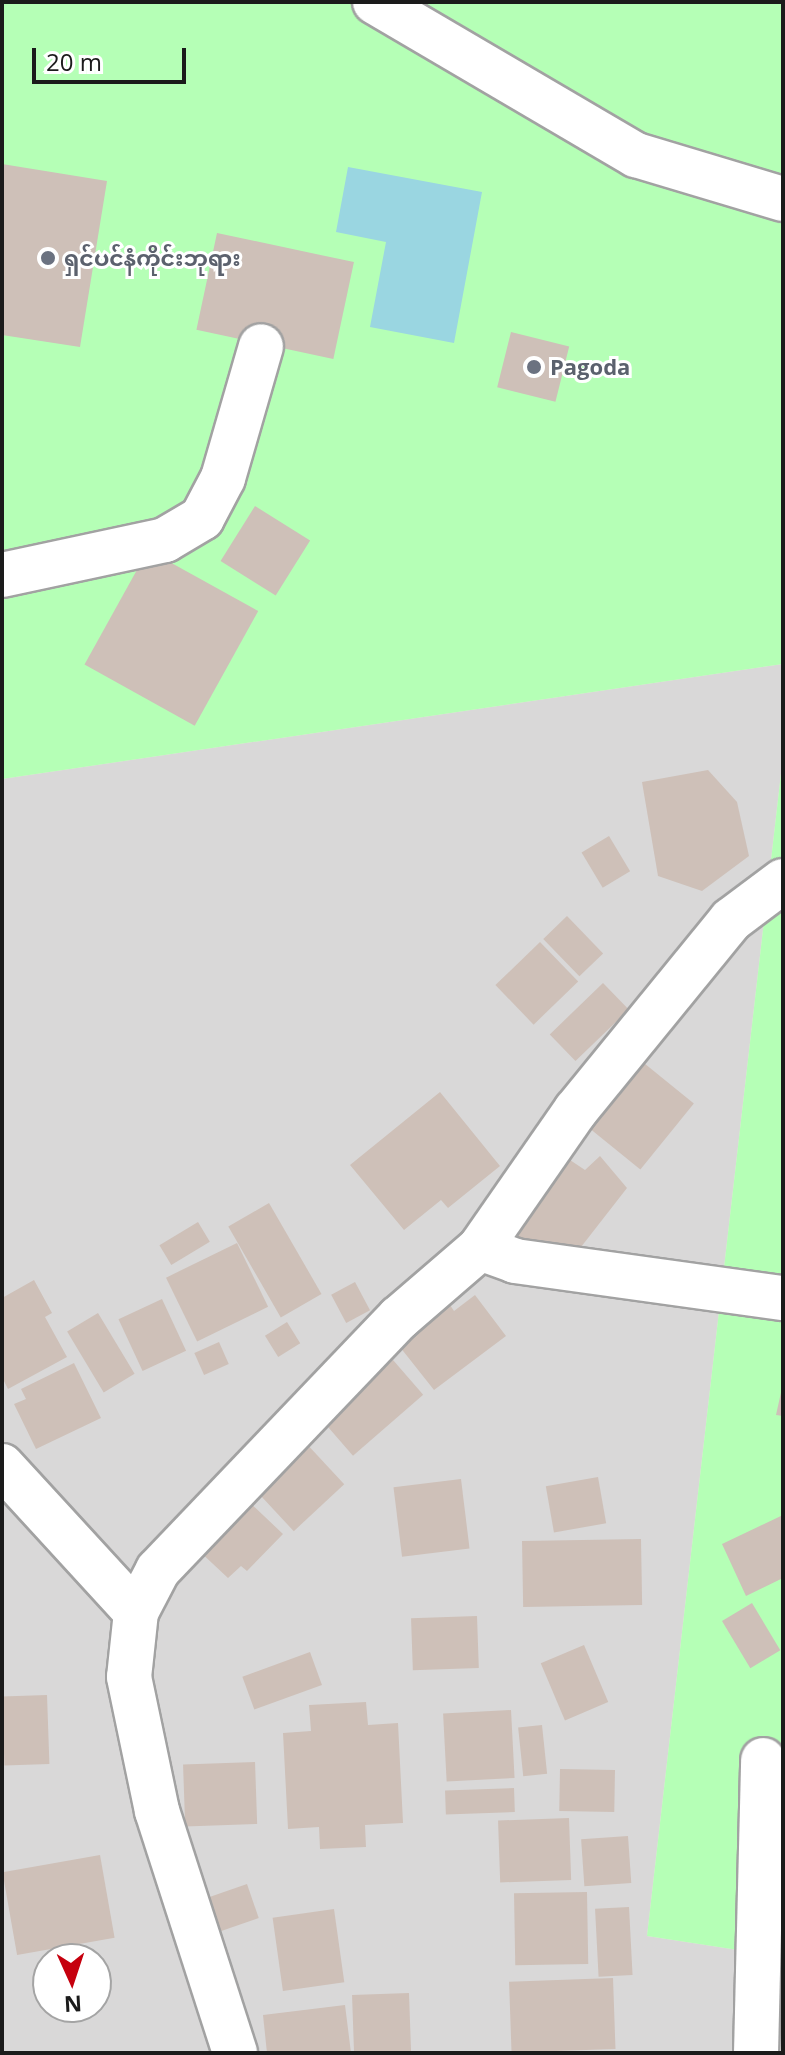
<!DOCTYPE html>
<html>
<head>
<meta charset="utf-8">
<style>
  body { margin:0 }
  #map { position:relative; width:785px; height:2055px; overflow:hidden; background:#eee8df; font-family:"Open Sans","Noto Sans Myanmar",sans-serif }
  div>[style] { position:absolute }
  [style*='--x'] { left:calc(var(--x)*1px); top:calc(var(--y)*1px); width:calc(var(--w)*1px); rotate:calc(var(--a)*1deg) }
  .residential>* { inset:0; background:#d9d8d8 }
  .park>* { inset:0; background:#b5ffb6 }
  .water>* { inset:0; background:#9ad6e1 }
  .building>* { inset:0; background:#cec0b8; transform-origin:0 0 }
  .roads { filter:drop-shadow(2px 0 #a2a2a2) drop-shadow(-2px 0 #a2a2a2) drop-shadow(0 2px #a2a2a2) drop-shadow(0 -2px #a2a2a2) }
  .minor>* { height:44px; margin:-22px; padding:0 22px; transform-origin:22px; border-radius:22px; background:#fff }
  .dots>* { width:22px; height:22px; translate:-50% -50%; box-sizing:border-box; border:4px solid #fff; border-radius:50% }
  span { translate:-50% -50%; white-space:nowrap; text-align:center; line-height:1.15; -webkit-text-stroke:6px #fff; paint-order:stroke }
  .worship-label { font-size:22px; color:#5b616d; font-weight:700 }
  .left { translate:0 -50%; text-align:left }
  .frame { position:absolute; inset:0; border:4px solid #1b1b1b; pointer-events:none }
  .north { position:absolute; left:32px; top:1943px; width:80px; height:80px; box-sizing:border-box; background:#fff; border:2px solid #a4a4a4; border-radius:50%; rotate:177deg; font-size:22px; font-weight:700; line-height:32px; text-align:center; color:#1b1b1b }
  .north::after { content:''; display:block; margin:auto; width:28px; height:36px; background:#c6000e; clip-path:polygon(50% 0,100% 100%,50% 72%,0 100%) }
  .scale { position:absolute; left:32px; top:48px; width:154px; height:36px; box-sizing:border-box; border:4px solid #1b1b1b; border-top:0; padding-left:10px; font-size:24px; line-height:28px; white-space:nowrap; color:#1b1b1b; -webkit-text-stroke:6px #fff; paint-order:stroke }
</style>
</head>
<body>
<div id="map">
  <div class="residential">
    <div style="clip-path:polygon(evenodd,783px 664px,783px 756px,647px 1936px,783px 1957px,783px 2053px,2px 2053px,2px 779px,783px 664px,48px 1959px,96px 1959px,96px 2007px,48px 2007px,48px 1959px)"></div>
  </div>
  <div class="park">
    <div style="clip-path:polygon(2px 2px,783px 2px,783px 664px,2px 779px)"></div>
    <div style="clip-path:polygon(783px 756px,783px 1957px,647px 1936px)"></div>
  </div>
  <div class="water">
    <div style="clip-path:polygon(348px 167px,482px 192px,454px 343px,370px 327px,386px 242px,336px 232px)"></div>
  </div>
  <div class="building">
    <div style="clip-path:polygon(2px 164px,107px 181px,80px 347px,2px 335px)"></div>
    <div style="left:217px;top:233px;width:140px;height:99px;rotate:12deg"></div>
    <div style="left:511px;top:332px;width:60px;height:57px;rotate:14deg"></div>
    <div style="left:255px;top:506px;width:65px;height:65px;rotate:32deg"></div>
    <div style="left:148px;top:550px;width:126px;height:131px;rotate:29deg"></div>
    <div style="clip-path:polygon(708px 770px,737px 802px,749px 856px,702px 891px,658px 876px,642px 782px)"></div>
    <div style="left:609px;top:836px;width:41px;height:32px;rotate:59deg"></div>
    <div style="left:567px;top:916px;width:52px;height:33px;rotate:46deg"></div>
    <div style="left:540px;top:942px;width:55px;height:62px;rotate:46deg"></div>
    <div style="left:603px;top:983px;width:37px;height:74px;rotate:46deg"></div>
    <div style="left:634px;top:1055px;width:77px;height:85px;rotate:39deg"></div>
    <div style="clip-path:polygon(440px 1092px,500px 1166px,448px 1208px,441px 1200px,404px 1230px,350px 1165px)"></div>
    <div style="clip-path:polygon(600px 1156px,627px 1188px,567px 1265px,491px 1243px,567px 1158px,585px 1170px)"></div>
    <div style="left:269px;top:1203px;width:105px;height:47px;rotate:60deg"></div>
    <div style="left:198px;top:1222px;width:23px;height:45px;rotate:59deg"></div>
    <div style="left:237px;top:1243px;width:71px;height:79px;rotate:64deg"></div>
    <div style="clip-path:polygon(34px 1280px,52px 1313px,45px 1317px,67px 1357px,8px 1389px,2px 1377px,2px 1298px)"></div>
    <div style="left:355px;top:1282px;width:32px;height:27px;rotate:62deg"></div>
    <div style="clip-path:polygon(475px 1295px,506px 1336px,434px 1390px,396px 1342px,448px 1302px,454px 1311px)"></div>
    <div style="left:162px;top:1299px;width:57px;height:48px;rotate:65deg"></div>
    <div style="left:98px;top:1313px;width:71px;height:36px;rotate:59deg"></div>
    <div style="left:287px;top:1322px;width:25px;height:26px;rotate:58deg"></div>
    <div style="left:219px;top:1342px;width:24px;height:27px;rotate:66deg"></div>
    <div style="left:393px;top:1360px;width:46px;height:93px;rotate:49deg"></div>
    <div style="clip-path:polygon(74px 1363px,101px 1418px,36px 1449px,14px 1404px,26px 1399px,21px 1389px)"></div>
    <div style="clip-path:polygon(782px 1388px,783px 1388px,783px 1416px,776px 1415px)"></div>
    <div style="left:304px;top:1441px;width:59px;height:69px;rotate:47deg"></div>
    <div style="left:598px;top:1477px;width:47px;height:53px;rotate:80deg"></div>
    <div style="left:461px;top:1479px;width:70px;height:68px;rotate:83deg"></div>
    <div style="clip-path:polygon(245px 1498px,283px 1534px,247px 1571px,241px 1566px,228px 1578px,197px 1549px)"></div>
    <div style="clip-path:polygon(783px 1515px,783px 1578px,746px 1596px,722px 1544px)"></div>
    <div style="left:641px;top:1539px;width:66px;height:119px;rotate:89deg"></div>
    <div style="left:752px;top:1603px;width:55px;height:35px;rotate:59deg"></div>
    <div style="left:477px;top:1616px;width:52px;height:66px;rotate:88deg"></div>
    <div style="left:584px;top:1645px;width:62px;height:47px;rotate:67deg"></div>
    <div style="left:310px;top:1652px;width:35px;height:72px;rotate:70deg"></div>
    <div style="left:47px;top:1695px;width:69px;height:45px;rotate:88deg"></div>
    <div style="clip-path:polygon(366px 1702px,368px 1725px,398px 1723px,403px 1823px,365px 1825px,366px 1847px,320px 1849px,319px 1827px,288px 1829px,283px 1733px,311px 1731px,309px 1705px)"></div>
    <div style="left:511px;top:1710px;width:68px;height:68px;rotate:87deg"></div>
    <div style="left:542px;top:1725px;width:49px;height:24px;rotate:84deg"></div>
    <div style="left:255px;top:1762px;width:62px;height:72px;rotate:88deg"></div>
    <div style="left:560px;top:1769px;width:55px;height:42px;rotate:1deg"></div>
    <div style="left:514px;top:1788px;width:24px;height:69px;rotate:88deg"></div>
    <div style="left:569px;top:1818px;width:62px;height:71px;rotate:88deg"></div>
    <div style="left:628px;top:1836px;width:47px;height:47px;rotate:86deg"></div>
    <div style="left:100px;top:1855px;width:84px;height:99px;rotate:80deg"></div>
    <div style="left:247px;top:1884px;width:36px;height:48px;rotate:71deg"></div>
    <div style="left:587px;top:1892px;width:72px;height:73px;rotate:89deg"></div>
    <div style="left:629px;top:1907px;width:68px;height:34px;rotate:87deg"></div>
    <div style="left:334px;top:1909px;width:74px;height:62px;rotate:82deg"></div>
    <div style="left:613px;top:1978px;width:71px;height:104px;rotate:88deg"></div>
    <div style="left:409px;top:1993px;width:60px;height:57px;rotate:88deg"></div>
    <div style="clip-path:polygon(345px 2005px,351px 2053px,267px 2053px,263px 2015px)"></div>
  </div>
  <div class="roads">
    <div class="minor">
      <div style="--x:375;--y:2;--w:303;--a:30.4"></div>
      <div style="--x:636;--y:155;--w:153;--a:16.7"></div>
      <div style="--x:2;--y:575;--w:167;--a:-12.1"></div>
      <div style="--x:165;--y:540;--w:43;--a:-30.7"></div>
      <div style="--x:202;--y:518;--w:45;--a:-62.3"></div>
      <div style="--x:223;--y:478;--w:137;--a:-73.9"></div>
      <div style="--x:480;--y:1248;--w:168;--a:-55.2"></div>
      <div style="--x:576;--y:1110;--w:245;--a:-50.8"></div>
      <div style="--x:731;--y:920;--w:65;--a:-36.9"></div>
      <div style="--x:2;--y:1466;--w:198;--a:47.5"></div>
      <div style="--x:136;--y:1612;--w:65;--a:96.1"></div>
      <div style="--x:129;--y:1677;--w:137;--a:78.2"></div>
      <div style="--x:157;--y:1811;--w:254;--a:72.1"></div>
      <div style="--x:136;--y:1612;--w:47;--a:-62.4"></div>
      <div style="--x:158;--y:1570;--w:349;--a:-46.3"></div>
      <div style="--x:399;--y:1318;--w:107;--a:-40.8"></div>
      <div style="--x:480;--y:1248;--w:37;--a:20"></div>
      <div style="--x:515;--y:1261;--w:271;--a:7.9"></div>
      <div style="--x:756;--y:2053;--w:293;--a:-88.6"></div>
    </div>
  </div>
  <div class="dots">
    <div style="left:48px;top:258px;background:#6b7280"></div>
    <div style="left:534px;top:367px;background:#6b7280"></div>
  </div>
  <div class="worship-label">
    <span class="left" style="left:64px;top:258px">ရှင်ပင်နံကိုင်းဘုရား</span>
    <span class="left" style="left:550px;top:367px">Pagoda</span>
  </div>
  <div class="frame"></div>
  <div class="north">N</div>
  <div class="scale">20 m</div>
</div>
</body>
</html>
